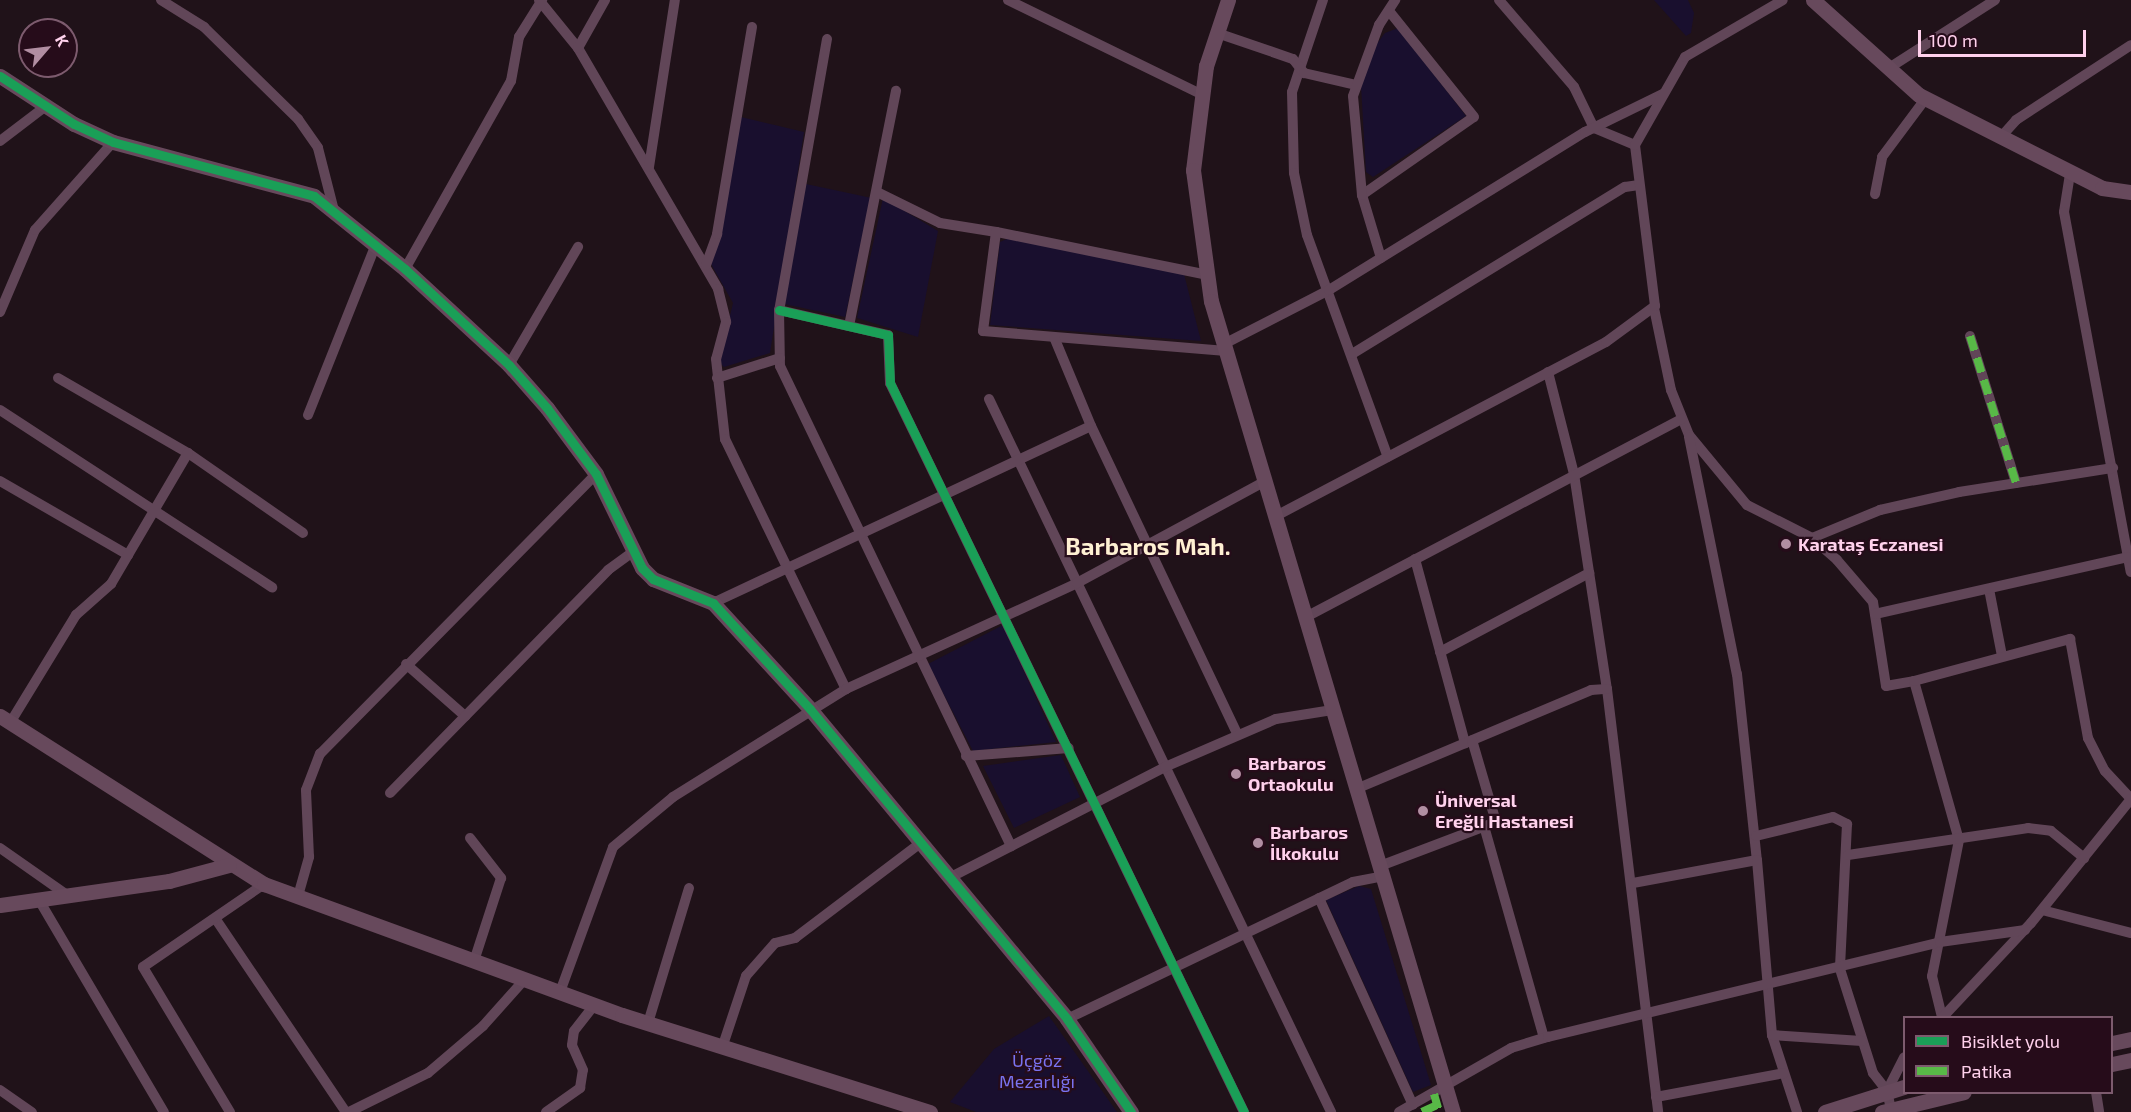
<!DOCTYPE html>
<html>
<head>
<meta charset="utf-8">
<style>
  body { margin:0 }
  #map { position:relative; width:2131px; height:1112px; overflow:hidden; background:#201219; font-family:"Exo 2",sans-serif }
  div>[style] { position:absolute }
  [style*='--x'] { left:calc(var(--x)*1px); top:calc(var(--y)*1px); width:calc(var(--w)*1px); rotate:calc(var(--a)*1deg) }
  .green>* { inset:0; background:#190f2e; transform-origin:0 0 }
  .street>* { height:10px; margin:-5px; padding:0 5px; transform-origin:5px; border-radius:5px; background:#614658 }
  .secondary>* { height:15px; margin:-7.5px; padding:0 7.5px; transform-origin:7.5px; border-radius:7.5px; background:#67495c }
  .quiet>* { height:8px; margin-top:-4px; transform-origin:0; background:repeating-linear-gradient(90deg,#58b947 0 15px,transparent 0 23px) }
  .cycleway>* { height:9px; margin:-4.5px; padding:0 4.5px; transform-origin:4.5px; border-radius:4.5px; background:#1a9f57 }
  .dots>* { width:16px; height:16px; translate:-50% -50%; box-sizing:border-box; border:3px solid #260c1a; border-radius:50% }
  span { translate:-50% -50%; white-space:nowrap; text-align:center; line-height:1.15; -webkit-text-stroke:4.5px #260c1a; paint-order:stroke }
  .poi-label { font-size:18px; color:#ffd1ec; font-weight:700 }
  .left { translate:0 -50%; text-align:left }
  .park-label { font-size:18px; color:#7a73f0 }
  .district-label { font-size:24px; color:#fff0d3; font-weight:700 }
  .legend { position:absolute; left:1903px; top:1016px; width:210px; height:78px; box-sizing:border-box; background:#260c1a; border:2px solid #7d5b6e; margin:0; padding:8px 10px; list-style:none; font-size:18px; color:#ffd1ec }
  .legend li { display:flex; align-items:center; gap:12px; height:30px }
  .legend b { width:30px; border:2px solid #7d5b6e }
  .north { position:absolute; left:18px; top:18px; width:60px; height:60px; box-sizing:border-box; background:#260c1a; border:2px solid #7d5b6e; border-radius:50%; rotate:62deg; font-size:16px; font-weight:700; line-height:24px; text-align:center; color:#ffd1ec }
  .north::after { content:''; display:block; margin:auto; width:21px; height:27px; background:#b18ea2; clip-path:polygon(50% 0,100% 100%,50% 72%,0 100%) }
  .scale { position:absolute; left:1918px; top:30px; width:168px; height:27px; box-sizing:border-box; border:3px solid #ffd1ec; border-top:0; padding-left:8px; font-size:18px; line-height:21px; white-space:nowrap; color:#ffd1ec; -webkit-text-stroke:4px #260c1a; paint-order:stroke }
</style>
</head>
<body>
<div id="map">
  <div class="green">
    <div style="clip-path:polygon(1654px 0,1688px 0,1694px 13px,1691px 33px,1686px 36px)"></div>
    <div style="clip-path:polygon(1398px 28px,1466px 116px,1373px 177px,1366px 172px,1361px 86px,1375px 46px,1385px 33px)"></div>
    <div style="clip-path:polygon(741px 117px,804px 132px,770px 353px,724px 367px,719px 362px,733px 303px,711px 264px)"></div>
    <div style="left:806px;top:184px;width:66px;height:122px;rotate:12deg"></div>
    <div style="clip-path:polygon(883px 198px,938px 231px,918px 337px,857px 318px)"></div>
    <div style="clip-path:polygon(1011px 237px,1184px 274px,1201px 341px,990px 325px,1000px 242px)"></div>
    <div style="clip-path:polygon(1003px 625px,1056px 742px,973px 751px,928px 664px)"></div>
    <div style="clip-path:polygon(1061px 755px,1080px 797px,1014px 828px,983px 766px)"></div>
    <div style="clip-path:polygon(1359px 886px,1371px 889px,1431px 1085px,1413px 1092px,1326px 900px)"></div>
    <div style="clip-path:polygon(1049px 1016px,1117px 1112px,976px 1112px,950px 1102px,994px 1049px)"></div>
  </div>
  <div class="street">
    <div style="--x:161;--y:0;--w:51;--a:32.1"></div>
    <div style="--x:204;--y:27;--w:132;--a:44.4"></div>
    <div style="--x:298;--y:119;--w:35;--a:55"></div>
    <div style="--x:318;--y:148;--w:61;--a:75.7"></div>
    <div style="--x:539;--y:0;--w:62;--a:50.9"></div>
    <div style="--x:578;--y:48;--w:279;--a:59.8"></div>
    <div style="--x:718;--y:289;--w:34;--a:76"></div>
    <div style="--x:726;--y:322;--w:38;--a:105"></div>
    <div style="--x:716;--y:359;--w:81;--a:83.6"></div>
    <div style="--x:725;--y:439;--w:278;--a:64.2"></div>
    <div style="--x:1008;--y:0;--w:217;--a:26"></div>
    <div style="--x:1323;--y:0;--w:97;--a:108.6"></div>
    <div style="--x:1292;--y:92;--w:81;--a:88.6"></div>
    <div style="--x:1294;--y:173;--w:63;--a:78.2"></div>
    <div style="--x:1307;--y:235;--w:236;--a:70"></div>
    <div style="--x:1499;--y:0;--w:115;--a:49.2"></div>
    <div style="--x:1574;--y:87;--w:46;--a:64"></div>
    <div style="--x:1594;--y:128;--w:44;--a:22.5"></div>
    <div style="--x:1217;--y:33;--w:80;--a:18.9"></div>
    <div style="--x:1293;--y:59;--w:18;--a:52"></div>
    <div style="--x:1304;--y:73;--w:53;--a:13"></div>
    <div style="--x:827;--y:39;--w:275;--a:100"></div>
    <div style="--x:779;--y:310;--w:56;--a:89"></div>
    <div style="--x:780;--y:366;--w:533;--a:64.3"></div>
    <div style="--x:578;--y:48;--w:55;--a:-60.6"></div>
    <div style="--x:1889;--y:68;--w:126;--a:-32.7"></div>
    <div style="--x:2000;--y:138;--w:24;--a:-48"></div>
    <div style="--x:2016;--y:120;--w:137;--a:-33.1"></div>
    <div style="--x:0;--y:141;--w:58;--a:-37.3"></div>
    <div style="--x:649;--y:167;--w:169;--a:-81.2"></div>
    <div style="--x:2070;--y:174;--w:38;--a:99"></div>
    <div style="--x:2064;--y:212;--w:366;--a:79.5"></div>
    <div style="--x:879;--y:193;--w:68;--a:26.2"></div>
    <div style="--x:940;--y:223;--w:57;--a:9.1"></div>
    <div style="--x:1875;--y:194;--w:38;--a:-79"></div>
    <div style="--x:1882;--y:157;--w:74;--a:-53.3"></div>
    <div style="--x:1362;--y:195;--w:136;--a:-34.9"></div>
    <div style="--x:1474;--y:117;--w:136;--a:-128.7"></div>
    <div style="--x:1381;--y:258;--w:66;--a:-106.8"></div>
    <div style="--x:1362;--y:195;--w:99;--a:-95.2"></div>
    <div style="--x:1353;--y:96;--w:76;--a:-69.9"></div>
    <div style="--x:1379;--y:25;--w:30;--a:-57"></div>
    <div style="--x:706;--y:265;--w:33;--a:-70"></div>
    <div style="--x:717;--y:234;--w:210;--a:-80.4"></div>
    <div style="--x:405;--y:269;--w:216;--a:-60.6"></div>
    <div style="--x:511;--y:81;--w:45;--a:-79.7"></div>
    <div style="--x:519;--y:37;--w:44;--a:-58.1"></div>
    <div style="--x:1208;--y:275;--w:216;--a:-168.5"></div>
    <div style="--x:996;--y:232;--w:100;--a:97.5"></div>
    <div style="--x:983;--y:331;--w:244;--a:4.7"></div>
    <div style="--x:1654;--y:308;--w:84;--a:78.3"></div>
    <div style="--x:1671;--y:390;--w:48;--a:68.2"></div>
    <div style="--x:1689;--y:435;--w:91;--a:50.4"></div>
    <div style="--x:1747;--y:505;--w:73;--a:26.9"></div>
    <div style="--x:1812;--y:538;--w:33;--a:41"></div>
    <div style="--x:1837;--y:560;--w:55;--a:49.4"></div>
    <div style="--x:1873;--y:602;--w:85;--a:81.2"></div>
    <div style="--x:1886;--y:686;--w:28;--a:-10"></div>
    <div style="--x:1914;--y:681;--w:165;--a:74.2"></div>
    <div style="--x:1959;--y:840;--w:139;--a:101.2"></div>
    <div style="--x:1932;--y:976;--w:42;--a:76.3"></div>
    <div style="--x:779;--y:310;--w:112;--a:12.9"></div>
    <div style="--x:888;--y:335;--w:48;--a:87.6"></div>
    <div style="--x:890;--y:383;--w:810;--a:64.1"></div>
    <div style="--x:0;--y:312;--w:89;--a:-66.9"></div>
    <div style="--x:35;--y:230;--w:118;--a:-48.4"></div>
    <div style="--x:849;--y:326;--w:240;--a:-78.7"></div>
    <div style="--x:1970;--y:336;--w:154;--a:72.6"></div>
    <div style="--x:1054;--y:337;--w:96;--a:67.4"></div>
    <div style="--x:1224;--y:344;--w:118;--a:-27.2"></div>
    <div style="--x:1329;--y:290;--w:301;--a:-31.7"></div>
    <div style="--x:1585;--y:132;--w:87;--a:-26"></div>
    <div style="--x:1352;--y:354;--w:320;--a:-31.5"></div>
    <div style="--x:1625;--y:187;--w:14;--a:-8"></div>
    <div style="--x:509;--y:365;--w:137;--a:-59.7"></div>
    <div style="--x:1548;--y:372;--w:105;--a:75.7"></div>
    <div style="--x:1574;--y:474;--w:218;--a:81.3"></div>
    <div style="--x:1607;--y:689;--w:426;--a:83.1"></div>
    <div style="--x:58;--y:378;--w:150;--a:30"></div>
    <div style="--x:188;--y:453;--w:140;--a:34.8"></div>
    <div style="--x:717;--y:378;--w:66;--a:-17.6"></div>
    <div style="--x:989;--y:399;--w:791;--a:64.37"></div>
    <div style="--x:0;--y:410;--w:325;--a:33.1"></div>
    <div style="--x:308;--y:415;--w:184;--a:-68.3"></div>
    <div style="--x:1689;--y:437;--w:242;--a:78.6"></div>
    <div style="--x:1737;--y:674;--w:187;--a:83.9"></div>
    <div style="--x:0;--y:481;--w:148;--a:30"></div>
    <div style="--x:1274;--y:517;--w:375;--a:-27.8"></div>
    <div style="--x:1606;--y:342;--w:61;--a:-36.3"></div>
    <div style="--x:1655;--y:306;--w:162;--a:-97.1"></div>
    <div style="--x:1635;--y:145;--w:101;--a:-60.4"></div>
    <div style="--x:1685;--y:57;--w:113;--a:-30.2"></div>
    <div style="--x:1812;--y:538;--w:74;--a:-22.4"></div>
    <div style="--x:1880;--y:510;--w:81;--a:-12.8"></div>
    <div style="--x:1959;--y:492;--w:156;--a:-8.9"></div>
    <div style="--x:1415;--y:559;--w:191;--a:74.8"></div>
    <div style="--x:1989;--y:589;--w:68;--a:79"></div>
    <div style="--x:713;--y:603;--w:417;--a:-25.1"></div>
    <div style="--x:1091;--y:426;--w:342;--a:64.6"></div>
    <div style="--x:1875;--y:614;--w:259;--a:-12.7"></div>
    <div style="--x:1304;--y:618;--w:427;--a:-27.8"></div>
    <div style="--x:1440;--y:652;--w:169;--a:-27.9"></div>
    <div style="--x:406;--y:664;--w:79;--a:41.4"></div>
    <div style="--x:1914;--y:681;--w:162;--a:-15.1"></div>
    <div style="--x:2070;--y:639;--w:101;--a:79.7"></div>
    <div style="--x:2088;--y:738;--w:37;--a:63"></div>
    <div style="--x:2105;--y:771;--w:38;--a:47"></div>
    <div style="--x:10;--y:723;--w:127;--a:-58.6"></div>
    <div style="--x:76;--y:615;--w:47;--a:-41.5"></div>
    <div style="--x:111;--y:584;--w:152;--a:-59.6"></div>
    <div style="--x:966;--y:756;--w:103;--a:-4.4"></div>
    <div style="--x:1356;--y:789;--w:255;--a:-22.8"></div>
    <div style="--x:1591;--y:690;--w:16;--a:-4"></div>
    <div style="--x:390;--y:793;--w:312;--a:-45.6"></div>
    <div style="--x:608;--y:570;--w:31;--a:-36"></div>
    <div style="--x:1484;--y:826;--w:220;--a:74.2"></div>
    <div style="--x:1756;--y:836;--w:79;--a:-13.9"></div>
    <div style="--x:1833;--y:817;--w:16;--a:27"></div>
    <div style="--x:1847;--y:824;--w:145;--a:92.8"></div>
    <div style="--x:1840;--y:969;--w:109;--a:72.4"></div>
    <div style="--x:1873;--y:1073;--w:23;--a:52"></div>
    <div style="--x:470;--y:838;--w:51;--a:52.2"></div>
    <div style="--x:501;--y:878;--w:87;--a:108"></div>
    <div style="--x:0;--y:848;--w:82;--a:35"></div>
    <div style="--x:1848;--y:855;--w:182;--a:-8.5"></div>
    <div style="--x:2028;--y:828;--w:23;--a:7"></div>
    <div style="--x:2051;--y:831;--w:43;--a:39.3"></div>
    <div style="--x:1380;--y:866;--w:124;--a:-20.8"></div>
    <div style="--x:1496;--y:822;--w:85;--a:-106.3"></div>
    <div style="--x:951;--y:877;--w:241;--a:-27.2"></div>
    <div style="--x:1165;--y:767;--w:121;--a:-23.4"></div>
    <div style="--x:1276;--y:719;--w:57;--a:-9.1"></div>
    <div style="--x:1633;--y:883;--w:126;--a:-10.5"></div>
    <div style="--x:1757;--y:860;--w:176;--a:85.1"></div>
    <div style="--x:1772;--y:1035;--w:81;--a:72"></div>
    <div style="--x:298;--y:896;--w:41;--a:-74.2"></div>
    <div style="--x:309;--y:857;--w:67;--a:-92.6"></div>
    <div style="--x:306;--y:790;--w:39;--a:-69"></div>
    <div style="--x:320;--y:754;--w:393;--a:-45.4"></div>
    <div style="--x:1319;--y:898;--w:227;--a:65.6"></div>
    <div style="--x:39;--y:900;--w:246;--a:59.5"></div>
    <div style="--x:2042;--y:910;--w:92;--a:14.5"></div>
    <div style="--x:217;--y:921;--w:230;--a:56"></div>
    <div style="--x:560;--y:992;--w:154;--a:-69.9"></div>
    <div style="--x:613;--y:847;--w:78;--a:-39.8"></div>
    <div style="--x:673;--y:797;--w:204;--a:-32"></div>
    <div style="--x:846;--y:689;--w:254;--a:-24.6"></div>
    <div style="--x:1077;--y:583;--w:213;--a:-28.4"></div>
    <div style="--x:1942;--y:1018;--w:130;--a:-46.9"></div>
    <div style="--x:2031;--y:923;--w:159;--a:-51.1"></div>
    <div style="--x:1067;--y:1019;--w:317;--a:-25.6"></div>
    <div style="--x:1353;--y:882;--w:31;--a:-11"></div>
    <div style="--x:648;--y:1023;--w:141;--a:-73.1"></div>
    <div style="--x:1772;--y:1035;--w:90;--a:3.8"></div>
    <div style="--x:723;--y:1045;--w:73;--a:-71.6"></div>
    <div style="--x:746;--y:976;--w:44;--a:-48.7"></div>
    <div style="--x:775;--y:943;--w:21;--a:-14"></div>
    <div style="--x:795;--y:938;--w:159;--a:-37.1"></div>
    <div style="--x:0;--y:1090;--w:39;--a:35"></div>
    <div style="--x:2096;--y:1092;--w:20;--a:81"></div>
    <div style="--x:1656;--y:1097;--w:130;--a:-10.6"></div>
    <div style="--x:1891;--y:1109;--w:18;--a:-103"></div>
    <div style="--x:1887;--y:1091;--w:38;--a:-63"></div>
    <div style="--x:230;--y:1112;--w:169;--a:-121"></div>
    <div style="--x:143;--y:967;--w:147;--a:-34.4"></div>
    <div style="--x:349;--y:1112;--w:88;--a:-26.3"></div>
    <div style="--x:428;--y:1073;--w:72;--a:-40.5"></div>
    <div style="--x:483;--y:1026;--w:63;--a:-48.2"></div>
    <div style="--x:546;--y:1112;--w:42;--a:-35.2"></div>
    <div style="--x:580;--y:1088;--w:18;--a:-81"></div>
    <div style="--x:583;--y:1070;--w:27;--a:-114"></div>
    <div style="--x:572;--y:1045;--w:14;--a:-82"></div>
    <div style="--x:574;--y:1031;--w:33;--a:-52"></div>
    <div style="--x:1399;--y:1112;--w:129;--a:-29.7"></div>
    <div style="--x:1511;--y:1048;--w:39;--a:-17"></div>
    <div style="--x:1548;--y:1037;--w:403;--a:-13.6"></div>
    <div style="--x:1940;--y:942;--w:86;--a:-8"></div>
  </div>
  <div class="secondary">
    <div style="--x:1228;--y:0;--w:70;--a:108.4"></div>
    <div style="--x:1206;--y:66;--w:105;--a:97.1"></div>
    <div style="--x:1193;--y:170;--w:132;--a:82.2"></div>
    <div style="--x:1211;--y:301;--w:846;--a:73.39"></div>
    <div style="--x:1813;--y:0;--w:142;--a:41.9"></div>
    <div style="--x:1919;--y:95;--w:205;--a:26.9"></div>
    <div style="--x:2102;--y:188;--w:29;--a:8"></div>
    <div style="--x:0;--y:76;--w:88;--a:33"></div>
    <div style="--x:74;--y:124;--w:43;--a:24.8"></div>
    <div style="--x:113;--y:142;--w:208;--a:15"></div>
    <div style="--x:314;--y:196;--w:117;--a:38.7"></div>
    <div style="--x:405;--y:269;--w:142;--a:42.7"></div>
    <div style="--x:509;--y:365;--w:57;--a:48.5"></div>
    <div style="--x:547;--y:408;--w:82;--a:53.4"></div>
    <div style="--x:596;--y:474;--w:105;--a:63.9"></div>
    <div style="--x:642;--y:568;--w:16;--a:45"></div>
    <div style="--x:653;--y:579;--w:65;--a:21.8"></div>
    <div style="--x:713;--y:603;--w:144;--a:47.5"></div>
    <div style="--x:810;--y:709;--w:403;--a:50.3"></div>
    <div style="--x:1067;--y:1019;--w:113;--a:55.5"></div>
    <div style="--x:0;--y:716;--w:313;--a:32.5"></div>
    <div style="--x:264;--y:884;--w:381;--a:20.1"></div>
    <div style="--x:622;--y:1015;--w:323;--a:17.5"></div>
    <div style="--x:0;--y:905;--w:171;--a:-8.1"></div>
    <div style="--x:169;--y:881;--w:62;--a:-14.9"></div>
    <div style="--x:2112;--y:1043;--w:19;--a:-12"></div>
    <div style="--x:2112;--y:1064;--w:19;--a:-12"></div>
    <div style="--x:1825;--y:1112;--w:83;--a:-17.6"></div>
    <div style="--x:1882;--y:1112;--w:84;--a:-13.7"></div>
  </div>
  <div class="quiet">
    <div style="--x:1970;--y:336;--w:154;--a:72.6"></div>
    <div style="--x:1434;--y:1094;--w:19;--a:74"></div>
    <div style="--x:1422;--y:1112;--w:17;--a:-25"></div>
  </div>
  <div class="cycleway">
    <div style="--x:0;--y:76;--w:88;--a:33"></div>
    <div style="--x:74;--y:124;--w:43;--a:24.8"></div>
    <div style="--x:113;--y:142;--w:208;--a:15"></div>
    <div style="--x:314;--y:196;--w:117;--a:38.7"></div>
    <div style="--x:405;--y:269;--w:142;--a:42.7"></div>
    <div style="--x:509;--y:365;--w:57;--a:48.5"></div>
    <div style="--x:547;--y:408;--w:82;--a:53.4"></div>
    <div style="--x:596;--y:474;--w:105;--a:63.9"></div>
    <div style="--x:642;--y:568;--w:16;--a:45"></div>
    <div style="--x:653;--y:579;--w:65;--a:21.8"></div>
    <div style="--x:713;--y:603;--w:144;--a:47.5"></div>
    <div style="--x:810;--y:709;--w:403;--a:50.3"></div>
    <div style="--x:1067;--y:1019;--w:113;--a:55.5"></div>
    <div style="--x:779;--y:310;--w:112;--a:12.9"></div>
    <div style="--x:888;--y:335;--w:48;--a:87.6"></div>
    <div style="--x:890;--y:383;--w:810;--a:64.1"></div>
  </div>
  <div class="dots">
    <div style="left:1786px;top:544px;background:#b18ea2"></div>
    <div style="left:1236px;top:774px;background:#b18ea2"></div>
    <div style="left:1423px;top:811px;background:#b18ea2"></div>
    <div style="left:1258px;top:843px;background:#b18ea2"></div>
  </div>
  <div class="poi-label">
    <span class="left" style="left:1798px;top:544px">Karataş Eczanesi</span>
    <span class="left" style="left:1248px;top:774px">Barbaros<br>Ortaokulu</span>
    <span class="left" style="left:1435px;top:811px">Üniversal<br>Ereğli Hastanesi</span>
    <span class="left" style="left:1270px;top:843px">Barbaros<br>İlkokulu</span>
  </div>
  <div class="park-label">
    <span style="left:1037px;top:1071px">Üçgöz<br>Mezarlığı</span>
  </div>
  <div class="district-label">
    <span style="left:1148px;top:546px">Barbaros Mah.</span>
  </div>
  <ul class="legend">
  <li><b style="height:8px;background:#1a9f57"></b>Bisiklet yolu</li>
  <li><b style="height:8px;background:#58b947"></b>Patika</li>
  </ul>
  <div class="north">K</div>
  <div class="scale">100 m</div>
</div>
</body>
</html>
